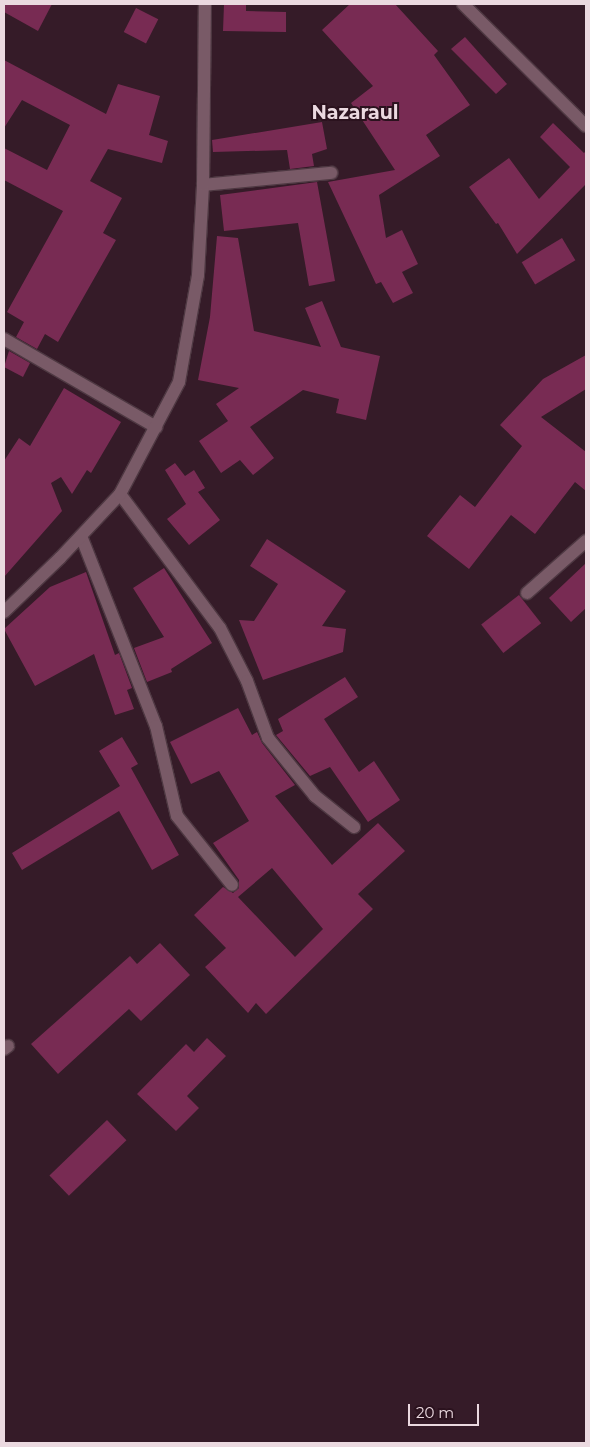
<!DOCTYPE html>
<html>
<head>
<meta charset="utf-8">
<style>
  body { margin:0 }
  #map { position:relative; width:590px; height:1447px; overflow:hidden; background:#351b28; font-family:Montserrat,sans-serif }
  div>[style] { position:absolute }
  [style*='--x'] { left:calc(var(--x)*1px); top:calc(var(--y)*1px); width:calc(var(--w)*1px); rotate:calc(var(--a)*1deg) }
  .building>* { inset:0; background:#782b53; transform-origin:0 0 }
  .roads { filter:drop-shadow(1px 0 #4e3842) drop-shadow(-1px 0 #4e3842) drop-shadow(0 1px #4e3842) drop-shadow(0 -1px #4e3842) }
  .lane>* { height:12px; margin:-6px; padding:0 6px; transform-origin:6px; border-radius:6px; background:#795a67 }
  .street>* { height:12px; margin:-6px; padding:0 6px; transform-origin:6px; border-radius:6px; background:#795a67 }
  span { translate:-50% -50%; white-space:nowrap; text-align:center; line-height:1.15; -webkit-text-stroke:4px #2b121e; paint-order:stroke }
  .quarter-label { font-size:19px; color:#ebd9e0; font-weight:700 }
  .frame { position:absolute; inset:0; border:5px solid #ebd9e0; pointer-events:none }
  .scale { position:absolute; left:408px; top:1404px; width:71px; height:22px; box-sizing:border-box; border:2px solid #ebd9e0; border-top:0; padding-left:6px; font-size:15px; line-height:18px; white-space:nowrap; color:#ebd9e0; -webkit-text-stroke:4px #2b121e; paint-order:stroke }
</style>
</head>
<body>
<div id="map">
  <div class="building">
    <div style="clip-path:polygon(4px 4px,52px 4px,38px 31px,4px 12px)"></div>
    <div style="clip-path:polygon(224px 4px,246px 4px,246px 11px,286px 12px,286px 32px,223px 31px)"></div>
    <div style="clip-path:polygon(350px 4px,395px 4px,438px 51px,434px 55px,470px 105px,426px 135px,440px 156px,379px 195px,386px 238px,402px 230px,418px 264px,402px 272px,413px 293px,393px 303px,381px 282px,376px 284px,328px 182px,395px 170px,351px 103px,373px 86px,322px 30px)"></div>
    <div style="left:136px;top:8px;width:25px;height:27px;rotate:27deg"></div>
    <div style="clip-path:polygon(465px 37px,507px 84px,496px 94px,451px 49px)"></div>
    <div style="clip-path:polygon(4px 60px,106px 114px,118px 84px,160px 96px,149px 135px,168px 141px,162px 163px,108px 149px,90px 181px,122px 198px,103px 233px,116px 240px,58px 342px,45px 334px,37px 349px,16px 337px,24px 322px,7px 312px,63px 211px,4px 180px,4px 148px,47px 170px,70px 125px,22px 100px,4px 128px)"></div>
    <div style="clip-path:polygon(322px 122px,327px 149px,312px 154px,314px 166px,290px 169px,287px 150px,213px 152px,212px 140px)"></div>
    <div style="clip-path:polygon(553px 123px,584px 153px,586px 151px,586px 184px,517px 254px,498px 223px,496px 224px,469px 187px,509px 158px,539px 199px,570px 167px,540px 137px)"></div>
    <div style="clip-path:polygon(317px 182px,335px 281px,309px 286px,298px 223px,224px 231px,220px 195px)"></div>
    <div style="clip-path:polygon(217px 236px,238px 238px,254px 331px,321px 347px,305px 308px,322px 301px,341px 347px,380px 356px,366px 420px,336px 413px,339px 399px,303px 390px,250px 427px,274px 458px,253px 475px,240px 460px,221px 473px,199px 441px,228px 421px,216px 404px,239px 388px,198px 380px,210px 317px)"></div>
    <div style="left:562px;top:238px;width:26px;height:47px;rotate:59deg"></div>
    <div style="clip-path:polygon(9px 351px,30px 363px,23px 377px,4px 367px)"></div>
    <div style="clip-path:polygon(586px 355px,586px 389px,541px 417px,586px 452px,586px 491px,575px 482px,535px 534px,511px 515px,469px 569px,427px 536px,460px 495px,475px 507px,522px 446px,500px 425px,543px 379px)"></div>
    <div style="clip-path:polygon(64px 388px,121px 422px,91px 473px,87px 470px,72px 494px,61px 477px,51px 483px,62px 511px,4px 577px,4px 461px,19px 438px,30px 446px)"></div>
    <div style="clip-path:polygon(175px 463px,185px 476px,194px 470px,205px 488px,198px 492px,220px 520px,189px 545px,167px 519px,186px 504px,165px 470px)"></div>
    <div style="clip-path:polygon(267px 539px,346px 591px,322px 626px,346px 629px,343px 652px,263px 680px,239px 620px,254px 621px,278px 584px,250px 566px)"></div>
    <div style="clip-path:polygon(586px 563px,586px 608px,571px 622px,549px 598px)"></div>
    <div style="clip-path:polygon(164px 568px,212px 643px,171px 669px,172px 672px,147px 682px,134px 648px,164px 637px,133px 588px)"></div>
    <div style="clip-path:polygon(86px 572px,115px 655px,119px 653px,132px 688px,127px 690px,134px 709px,115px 715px,94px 654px,35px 686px,4px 629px,50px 587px)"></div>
    <div style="left:519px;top:595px;width:36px;height:48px;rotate:52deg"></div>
    <div style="clip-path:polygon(345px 677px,358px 697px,324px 719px,359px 772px,374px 761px,400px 800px,368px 822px,330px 767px,310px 776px,276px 735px,283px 731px,278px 719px)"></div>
    <div style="clip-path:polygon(evenodd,238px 708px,252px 735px,257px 732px,262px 743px,295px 785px,275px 796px,332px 865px,378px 823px,405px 851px,358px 894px,373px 909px,266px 1014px,256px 1003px,248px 1013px,205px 967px,226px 948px,194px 915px,223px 887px,233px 893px,239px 888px,239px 880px,213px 843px,249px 821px,219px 771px,191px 784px,170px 742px,238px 708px,272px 868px,323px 929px,295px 957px,238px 897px,272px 868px)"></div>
    <div style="clip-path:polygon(122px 737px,138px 764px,131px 768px,179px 855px,152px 870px,119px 811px,22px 870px,12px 853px,120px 786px,99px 751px)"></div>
    <div style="clip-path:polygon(160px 943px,190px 975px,141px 1021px,129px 1009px,58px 1074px,31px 1044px,130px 956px,137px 964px)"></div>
    <div style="clip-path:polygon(207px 1038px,226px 1056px,187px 1096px,199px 1108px,176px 1131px,137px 1094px,186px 1044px,194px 1052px)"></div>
    <div style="left:107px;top:1120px;width:28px;height:80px;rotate:46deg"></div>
  </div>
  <div class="roads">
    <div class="lane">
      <div style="--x:203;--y:185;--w:129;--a:-5.4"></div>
      <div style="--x:527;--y:593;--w:79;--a:-41.4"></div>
    </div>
    <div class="street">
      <div style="--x:463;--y:4;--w:173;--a:44.8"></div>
      <div style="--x:4;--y:339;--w:176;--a:30.1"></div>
      <div style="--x:120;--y:494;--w:167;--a:53.3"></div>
      <div style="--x:220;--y:628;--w:59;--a:63"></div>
      <div style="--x:247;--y:681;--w:61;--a:69.8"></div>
      <div style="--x:268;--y:738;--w:75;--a:51"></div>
      <div style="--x:315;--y:796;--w:50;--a:38.5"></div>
      <div style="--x:81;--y:536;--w:204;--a:68.5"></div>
      <div style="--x:156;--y:726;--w:92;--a:76.9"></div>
      <div style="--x:177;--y:816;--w:88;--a:51.4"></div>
      <div style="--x:4;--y:612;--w:78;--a:-44"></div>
      <div style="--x:60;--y:558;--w:88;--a:-46.8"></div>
      <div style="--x:120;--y:494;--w:127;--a:-62.2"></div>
      <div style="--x:179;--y:382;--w:109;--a:-79.9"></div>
      <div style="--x:198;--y:275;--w:90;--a:-86.8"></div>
      <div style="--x:203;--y:185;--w:181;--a:-89.4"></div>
      <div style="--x:4;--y:1049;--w:5;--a:-37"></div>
    </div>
  </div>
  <div class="quarter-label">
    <span style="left:355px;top:113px">Nazaraul</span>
  </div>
  <div class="frame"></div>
  <div class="scale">20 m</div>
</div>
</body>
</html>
